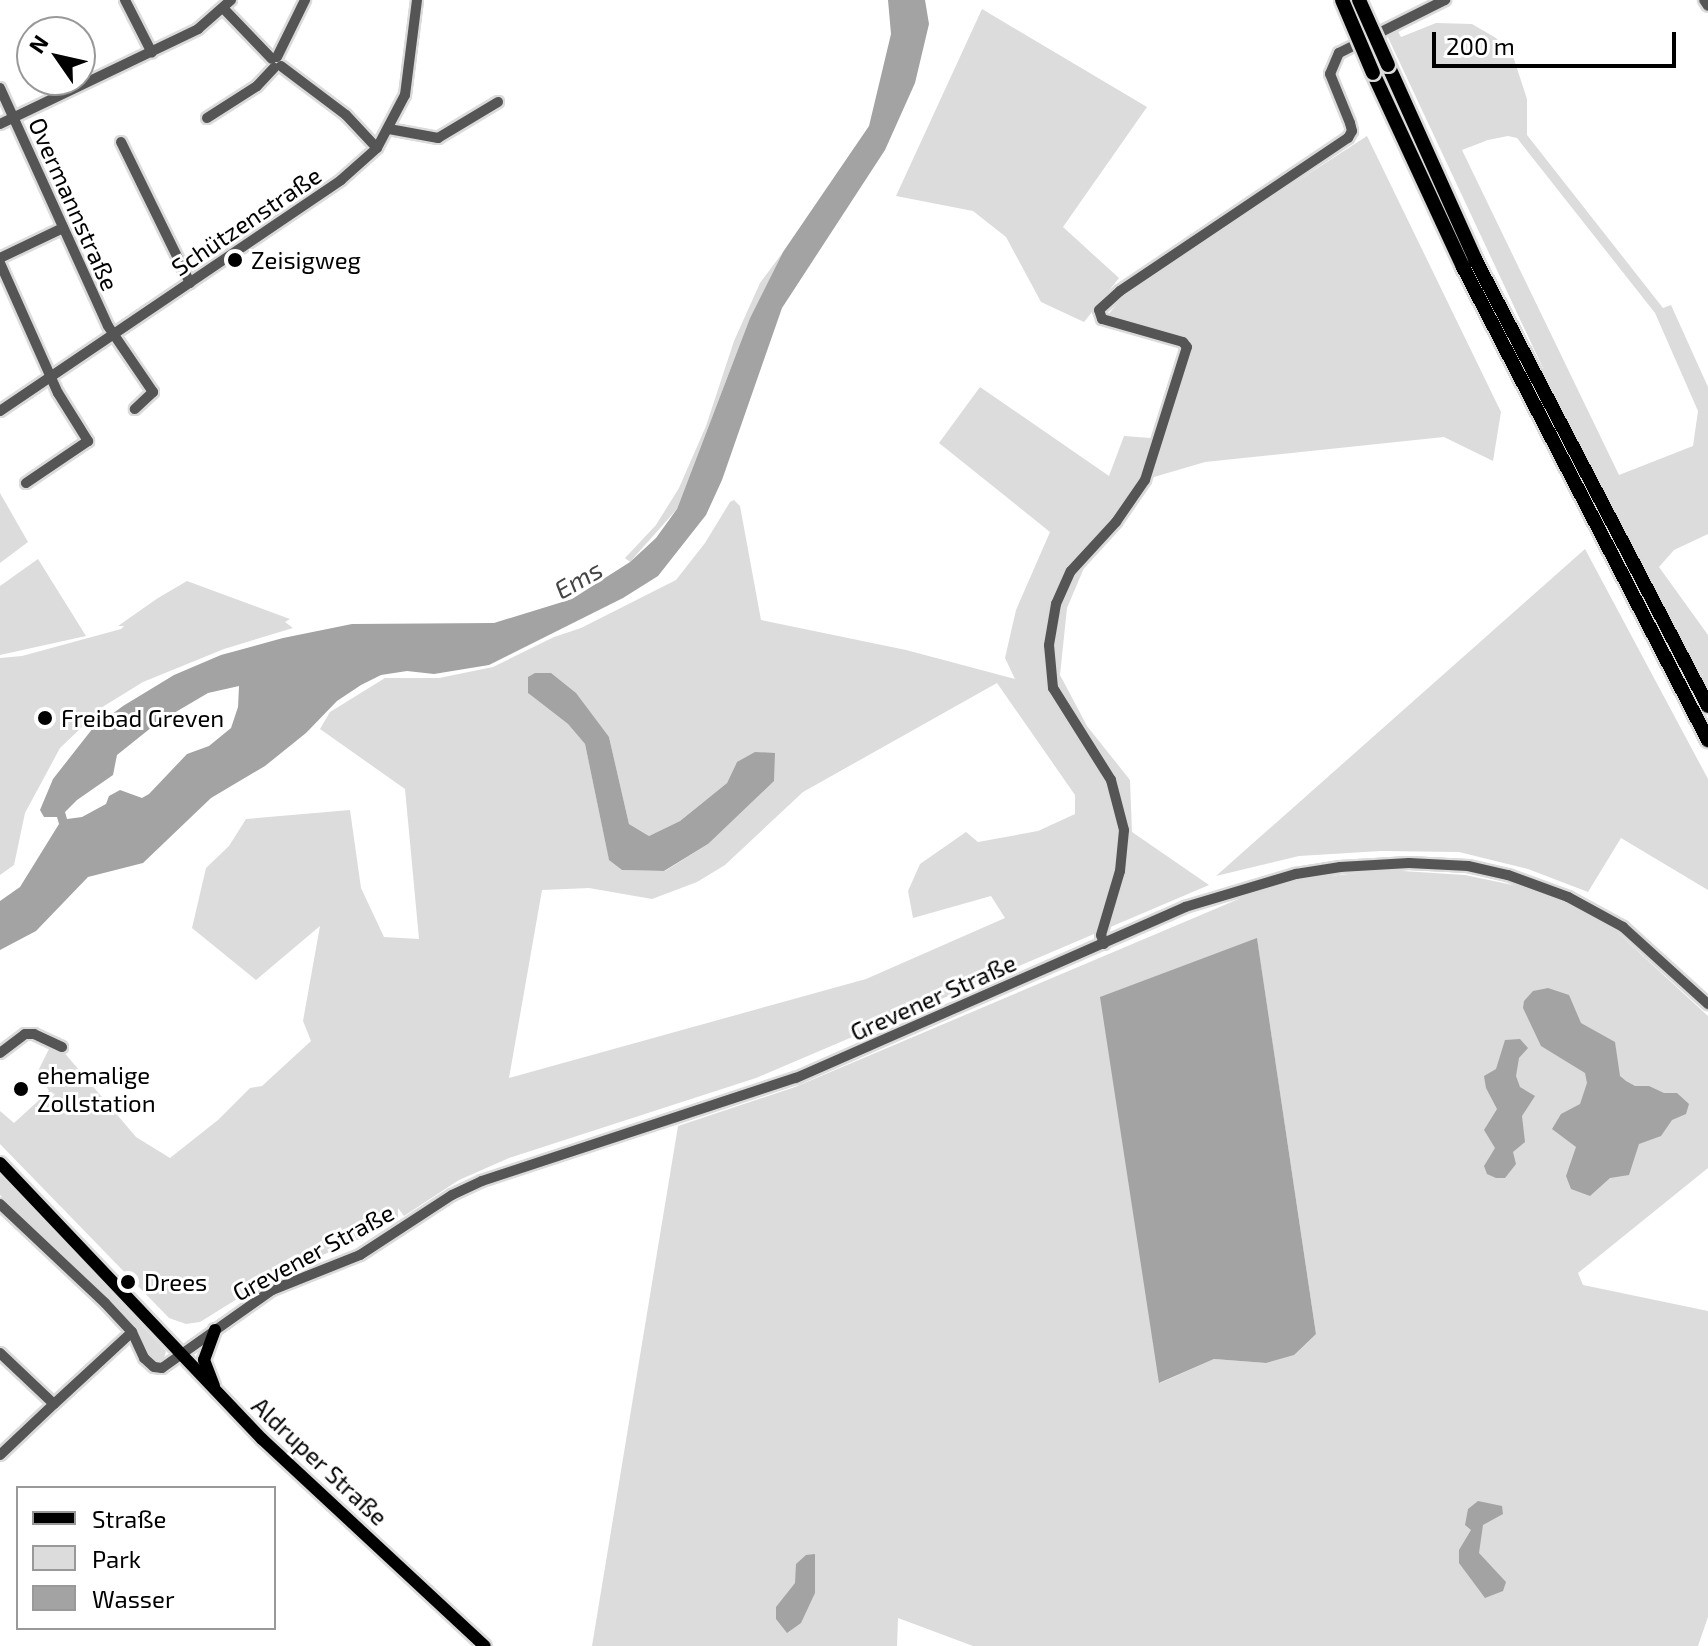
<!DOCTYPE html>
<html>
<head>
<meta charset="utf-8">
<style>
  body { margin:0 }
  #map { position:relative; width:1708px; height:1646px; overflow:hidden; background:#fff; font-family:"Exo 2",sans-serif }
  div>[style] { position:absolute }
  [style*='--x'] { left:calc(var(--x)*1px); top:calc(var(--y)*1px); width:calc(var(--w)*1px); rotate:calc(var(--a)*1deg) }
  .green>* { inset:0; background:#dcdcdc }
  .water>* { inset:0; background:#a3a3a3 }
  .roads { filter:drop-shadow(2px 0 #dbdbdb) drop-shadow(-2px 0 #dbdbdb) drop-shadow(0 2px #dbdbdb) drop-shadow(0 -2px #dbdbdb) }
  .minor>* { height:10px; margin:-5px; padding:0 5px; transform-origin:5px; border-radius:5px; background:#555 }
  .major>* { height:12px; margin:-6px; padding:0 6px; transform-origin:6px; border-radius:6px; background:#000 }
  .highway>* { height:14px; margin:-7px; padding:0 7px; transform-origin:7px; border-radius:7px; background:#000 }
  .bridges { filter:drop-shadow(2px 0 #dbdbdb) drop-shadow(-2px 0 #dbdbdb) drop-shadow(0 2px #dbdbdb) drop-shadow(0 -2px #dbdbdb) }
  .highway-bridge>* { height:14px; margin:-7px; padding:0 7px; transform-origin:7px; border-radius:7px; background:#000 }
  .dots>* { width:22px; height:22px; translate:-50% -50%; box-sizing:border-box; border:4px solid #fff; border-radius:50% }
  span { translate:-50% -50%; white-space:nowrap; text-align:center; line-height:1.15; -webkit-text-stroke:6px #fff; paint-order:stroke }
  .street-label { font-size:24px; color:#000 }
  .poi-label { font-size:24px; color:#000 }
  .left { translate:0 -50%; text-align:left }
  .water-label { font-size:26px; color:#444; font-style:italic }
  .legend { position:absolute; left:16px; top:1486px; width:260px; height:144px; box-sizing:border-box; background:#fff; border:2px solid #999; margin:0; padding:10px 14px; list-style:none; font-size:24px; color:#000 }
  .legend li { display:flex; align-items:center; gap:16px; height:40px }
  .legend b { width:40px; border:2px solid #999 }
  .north { position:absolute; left:16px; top:16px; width:80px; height:80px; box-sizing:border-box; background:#fff; border:2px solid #999; border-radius:50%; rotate:304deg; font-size:22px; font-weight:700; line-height:32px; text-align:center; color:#000 }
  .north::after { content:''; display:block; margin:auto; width:28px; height:36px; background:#000; clip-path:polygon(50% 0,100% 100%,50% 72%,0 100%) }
  .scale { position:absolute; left:1432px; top:32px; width:244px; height:36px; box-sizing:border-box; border:4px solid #000; border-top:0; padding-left:10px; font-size:24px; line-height:28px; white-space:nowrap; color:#000; -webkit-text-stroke:6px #fff; paint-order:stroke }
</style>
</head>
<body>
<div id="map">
  <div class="green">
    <div style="clip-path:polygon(982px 9px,1147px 107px,1063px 227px,1119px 278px,1084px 322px,1041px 302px,1006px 237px,973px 211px,896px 196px)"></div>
    <div style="clip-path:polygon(evenodd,1436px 23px,1472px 24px,1496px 38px,1513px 56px,1527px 99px,1527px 135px,1663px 308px,1671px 305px,1708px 387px,1708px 534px,1674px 550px,1659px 567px,1708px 635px,1708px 685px,1555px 394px,1385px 31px,1395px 26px,1401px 37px,1436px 23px,1508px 136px,1517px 138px,1655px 313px,1698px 411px,1693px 446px,1619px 475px,1462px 150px,1488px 140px,1508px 136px)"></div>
    <div style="clip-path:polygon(evenodd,1367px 136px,1501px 412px,1493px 461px,1444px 437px,1205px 462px,1154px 477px,1084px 568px,1067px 608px,1060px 675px,1087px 726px,1130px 780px,1132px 832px,1209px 885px,756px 1078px,509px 1158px,459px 1180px,404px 1216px,398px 1208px,398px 1219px,360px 1239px,276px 1275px,200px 1322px,186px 1324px,169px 1318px,0 1144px,0 1111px,14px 1123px,49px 1091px,38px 1071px,51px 1045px,62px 1050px,136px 1137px,170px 1158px,218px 1120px,250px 1088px,262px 1086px,311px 1041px,303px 1021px,320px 926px,256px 980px,192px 928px,206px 868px,229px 846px,246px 819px,350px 810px,361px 888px,384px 937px,419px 939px,405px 789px,320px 729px,330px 712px,385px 678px,439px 678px,493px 667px,554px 637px,581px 628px,676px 580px,705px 543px,730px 502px,734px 500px,740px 506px,761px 620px,906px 650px,1015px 679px,1005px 658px,1016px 610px,1050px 532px,939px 443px,980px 387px,1109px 476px,1124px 436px,1164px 439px,1191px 343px,1105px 318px,1129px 290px,1367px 136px,997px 683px,1075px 795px,1075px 814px,1038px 831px,978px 842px,966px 832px,920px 864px,908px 891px,913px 918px,991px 896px,1005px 918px,866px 979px,509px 1078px,542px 890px,589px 888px,652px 899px,697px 882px,725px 865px,803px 792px,997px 683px,1367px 136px,528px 693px,609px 737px,629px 824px,649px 836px,680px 821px,727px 783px,737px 762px,708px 844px,665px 871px,622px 870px,609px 859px,585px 744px,568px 724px,528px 693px)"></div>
    <div style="clip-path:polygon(783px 252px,750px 318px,677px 509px,630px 562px,625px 558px,656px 525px,679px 488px,706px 426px,734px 341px,760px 283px)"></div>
    <div style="clip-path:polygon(0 493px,28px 542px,0 563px)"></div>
    <div style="clip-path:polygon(1585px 549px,1708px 779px,1708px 890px,1621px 838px,1588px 892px,1528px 869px,1459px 852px,1381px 851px,1299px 856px,1216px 876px)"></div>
    <div style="clip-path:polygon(38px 559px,86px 636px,0 655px,0 586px)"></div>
    <div style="clip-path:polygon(187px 581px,290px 619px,285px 622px,293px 628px,224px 649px,143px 682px,104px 706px,60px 748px,25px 813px,14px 865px,0 875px,0 658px,22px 656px,121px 629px,124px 626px,118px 626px,158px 598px)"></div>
    <div style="clip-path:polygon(evenodd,1387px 870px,1465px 875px,1527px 888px,1604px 920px,1708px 1016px,1708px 1168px,1578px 1273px,1583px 1285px,1708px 1311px,1708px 1617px,1698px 1646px,973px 1646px,898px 1618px,897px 1646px,592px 1646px,678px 1126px,795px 1087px,1267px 887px,1300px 879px,1387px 870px,1257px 939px,1316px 1334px,1266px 1363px,1214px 1359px,1160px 1383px,1257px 939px)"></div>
    <div style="clip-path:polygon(0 1175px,166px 1351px,164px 1358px,157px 1362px,150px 1355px,126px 1317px,0 1195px)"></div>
  </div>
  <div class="water">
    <div style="clip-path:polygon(evenodd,888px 0,925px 0,929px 24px,915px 83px,885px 150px,782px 308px,722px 480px,706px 515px,658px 576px,623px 598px,489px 665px,434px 674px,407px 671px,381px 675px,361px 685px,337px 701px,306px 733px,265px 766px,211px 798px,143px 863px,88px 877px,36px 931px,0 950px,0 901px,20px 887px,59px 824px,57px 817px,44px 817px,40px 810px,53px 779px,93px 728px,123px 706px,174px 675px,221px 655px,283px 638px,352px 624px,494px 623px,572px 599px,630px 562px,656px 538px,677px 509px,750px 318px,783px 252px,869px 126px,891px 34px,888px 0,239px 686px,238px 707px,231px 728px,209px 746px,187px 754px,149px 794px,142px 798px,120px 790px,109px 796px,106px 804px,82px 817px,67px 819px,65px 812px,77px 800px,113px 775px,117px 755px,157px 723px,208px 693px,239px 686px)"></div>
    <div style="clip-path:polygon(535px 673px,551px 673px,576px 693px,609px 737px,629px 824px,649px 836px,680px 821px,727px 783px,737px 762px,755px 752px,775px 753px,774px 781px,708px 844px,664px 871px,622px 870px,609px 860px,585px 744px,568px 724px,528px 693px,528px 677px)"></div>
    <div style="clip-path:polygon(1257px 938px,1316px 1334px,1294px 1355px,1266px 1363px,1214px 1359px,1159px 1383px,1100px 997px)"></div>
    <div style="clip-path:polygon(1548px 988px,1569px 995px,1581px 1023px,1615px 1042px,1620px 1076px,1626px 1081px,1635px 1086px,1649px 1086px,1664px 1093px,1677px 1093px,1689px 1104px,1686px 1114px,1672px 1120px,1661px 1136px,1639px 1144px,1629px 1175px,1610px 1178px,1590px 1196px,1571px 1189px,1566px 1176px,1576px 1147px,1552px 1129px,1561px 1114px,1580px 1104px,1587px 1083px,1585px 1073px,1541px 1046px,1523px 1008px,1524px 1001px,1533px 991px)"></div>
    <div style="clip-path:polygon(1520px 1039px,1528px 1048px,1519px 1058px,1516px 1076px,1520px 1087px,1535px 1096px,1522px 1116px,1525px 1142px,1513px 1152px,1516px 1164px,1505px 1178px,1496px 1178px,1487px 1174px,1484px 1166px,1495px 1148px,1484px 1130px,1497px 1109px,1486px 1088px,1484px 1076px,1496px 1069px,1505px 1040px)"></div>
    <div style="clip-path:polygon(1478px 1501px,1502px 1506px,1503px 1514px,1483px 1525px,1479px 1553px,1506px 1582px,1503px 1591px,1485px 1598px,1459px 1563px,1459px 1550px,1471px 1530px,1465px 1525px,1468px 1509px)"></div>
    <div style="clip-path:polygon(815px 1554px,815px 1593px,801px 1623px,787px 1633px,776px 1619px,776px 1607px,795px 1583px,796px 1564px,806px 1555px)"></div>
  </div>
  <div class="roads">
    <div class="minor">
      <div style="--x:125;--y:0;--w:59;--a:63"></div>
      <div style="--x:1704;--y:0;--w:7;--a:56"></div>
      <div style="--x:224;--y:9;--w:69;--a:46.2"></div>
      <div style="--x:277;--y:57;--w:64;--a:-63.8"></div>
      <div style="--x:281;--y:66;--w:81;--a:37"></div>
      <div style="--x:346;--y:115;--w:45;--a:46.8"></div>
      <div style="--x:0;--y:88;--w:261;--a:65.6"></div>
      <div style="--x:108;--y:326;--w:80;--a:55.7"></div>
      <div style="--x:153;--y:392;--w:25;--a:137"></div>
      <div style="--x:207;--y:118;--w:59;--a:-32.6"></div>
      <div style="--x:257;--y:86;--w:25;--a:-47"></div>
      <div style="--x:0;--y:124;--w:220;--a:-25.6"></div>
      <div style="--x:198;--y:29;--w:44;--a:-41.3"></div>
      <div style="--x:389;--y:129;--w:50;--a:10.4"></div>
      <div style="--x:438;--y:138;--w:70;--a:-31"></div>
      <div style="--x:121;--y:142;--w:157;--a:63.9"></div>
      <div style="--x:0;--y:258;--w:70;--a:-25.5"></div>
      <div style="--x:0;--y:263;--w:142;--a:66"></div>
      <div style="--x:58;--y:393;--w:57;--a:58"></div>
      <div style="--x:88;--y:441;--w:75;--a:145.9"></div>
      <div style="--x:0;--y:411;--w:412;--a:-34.1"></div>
      <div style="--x:341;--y:180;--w:48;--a:-41.6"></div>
      <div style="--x:377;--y:148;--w:60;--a:-62.2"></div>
      <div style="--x:405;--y:95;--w:96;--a:-82.8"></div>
      <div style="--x:1104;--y:944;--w:9;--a:-108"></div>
      <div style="--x:1101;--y:935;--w:67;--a:-73.5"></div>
      <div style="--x:1120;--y:871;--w:41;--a:-84.4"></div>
      <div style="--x:1124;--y:830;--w:52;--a:-104.6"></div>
      <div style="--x:1111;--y:780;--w:109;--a:-122.2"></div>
      <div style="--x:1053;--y:688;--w:43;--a:-95.3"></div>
      <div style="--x:1049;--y:645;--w:42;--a:-80.3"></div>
      <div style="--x:1056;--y:604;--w:36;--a:-66"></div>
      <div style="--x:1071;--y:571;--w:67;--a:-47.4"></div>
      <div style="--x:1116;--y:522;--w:51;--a:-55.4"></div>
      <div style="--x:1145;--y:480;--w:139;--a:-72.5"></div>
      <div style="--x:1187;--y:347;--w:6;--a:-129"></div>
      <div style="--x:1183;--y:342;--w:84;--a:-164.1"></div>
      <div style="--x:1102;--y:319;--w:9;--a:-108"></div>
      <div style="--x:1099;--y:310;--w:28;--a:-42"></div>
      <div style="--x:1120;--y:291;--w:275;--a:-33.9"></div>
      <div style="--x:1348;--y:138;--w:8;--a:-60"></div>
      <div style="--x:1352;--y:131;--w:8;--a:-104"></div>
      <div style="--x:1350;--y:123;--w:53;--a:-112.2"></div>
      <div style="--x:1330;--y:74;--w:23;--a:-67"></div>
      <div style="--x:1339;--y:53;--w:119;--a:-26.6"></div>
      <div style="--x:0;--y:1053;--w:31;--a:-37"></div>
      <div style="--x:25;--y:1034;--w:9;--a:0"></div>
      <div style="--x:34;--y:1034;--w:31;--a:25"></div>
      <div style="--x:0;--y:1204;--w:144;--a:43.3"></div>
      <div style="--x:105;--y:1303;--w:40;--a:47"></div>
      <div style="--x:132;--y:1332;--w:29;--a:65"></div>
      <div style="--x:144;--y:1358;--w:13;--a:42"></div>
      <div style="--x:154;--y:1367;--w:8;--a:7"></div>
      <div style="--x:162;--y:1368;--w:135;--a:-35.3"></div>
      <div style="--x:272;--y:1290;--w:95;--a:-21.7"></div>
      <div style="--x:360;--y:1255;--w:110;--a:-33.1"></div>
      <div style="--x:452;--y:1195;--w:33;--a:-25"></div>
      <div style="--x:482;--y:1181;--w:330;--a:-18.2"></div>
      <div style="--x:796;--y:1078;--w:425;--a:-23.7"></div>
      <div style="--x:1185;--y:907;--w:116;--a:-16.6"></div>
      <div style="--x:1296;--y:874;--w:45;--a:-9"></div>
      <div style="--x:1340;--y:867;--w:69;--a:-3.3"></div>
      <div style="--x:1409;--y:863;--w:59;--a:2.9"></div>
      <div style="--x:1468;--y:866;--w:41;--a:12.7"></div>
      <div style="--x:1508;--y:875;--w:64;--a:20.1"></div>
      <div style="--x:1568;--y:897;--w:63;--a:28.6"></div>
      <div style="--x:1623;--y:927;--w:115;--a:42.2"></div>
      <div style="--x:0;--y:1353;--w:74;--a:43.4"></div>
      <div style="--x:54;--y:1404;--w:106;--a:-42.7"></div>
      <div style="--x:0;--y:1455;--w:74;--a:-43.4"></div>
    </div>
    <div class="major">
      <div style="--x:0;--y:1163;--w:381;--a:46.5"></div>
      <div style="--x:262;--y:1439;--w:304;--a:42.9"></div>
      <div style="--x:214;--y:1386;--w:28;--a:-111"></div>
      <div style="--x:204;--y:1360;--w:32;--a:-70"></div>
    </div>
    <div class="highway">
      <div style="--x:1388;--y:65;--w:213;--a:65.8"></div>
      <div style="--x:1475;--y:259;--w:504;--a:62.47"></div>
      <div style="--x:1373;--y:73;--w:214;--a:65.1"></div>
      <div style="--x:1463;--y:267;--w:533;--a:62.62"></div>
    </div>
  </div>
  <div class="bridges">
    <div class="highway-bridge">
      <div style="--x:1342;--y:0;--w:79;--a:67"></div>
      <div style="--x:1359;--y:0;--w:71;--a:66"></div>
    </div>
  </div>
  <div class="dots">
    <div style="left:235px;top:260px;background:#000"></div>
    <div style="left:45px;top:718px;background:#000"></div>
    <div style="left:21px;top:1089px;background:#000"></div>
    <div style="left:128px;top:1282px;background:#000"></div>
  </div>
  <div class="street-label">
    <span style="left:74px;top:204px;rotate:66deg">Overmannstraße</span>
    <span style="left:246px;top:221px;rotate:-34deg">Schützenstraße</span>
    <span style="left:933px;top:997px;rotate:-24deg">Grevener Straße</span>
    <span style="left:313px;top:1252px;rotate:-28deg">Grevener Straße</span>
    <span style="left:320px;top:1461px;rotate:43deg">Aldruper Straße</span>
  </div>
  <div class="poi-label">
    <span class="left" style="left:251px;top:260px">Zeisigweg</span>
    <span class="left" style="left:61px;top:718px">Freibad Greven</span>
    <span class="left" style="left:37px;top:1089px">ehemalige<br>Zollstation</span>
    <span class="left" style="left:144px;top:1282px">Drees</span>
  </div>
  <div class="water-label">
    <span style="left:578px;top:579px;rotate:-30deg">Ems</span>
  </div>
  <ul class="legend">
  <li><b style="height:10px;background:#000"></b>Straße</li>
  <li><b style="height:22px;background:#dcdcdc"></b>Park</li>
  <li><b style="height:22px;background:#a3a3a3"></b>Wasser</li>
  </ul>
  <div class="north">N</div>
  <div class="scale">200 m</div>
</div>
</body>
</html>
